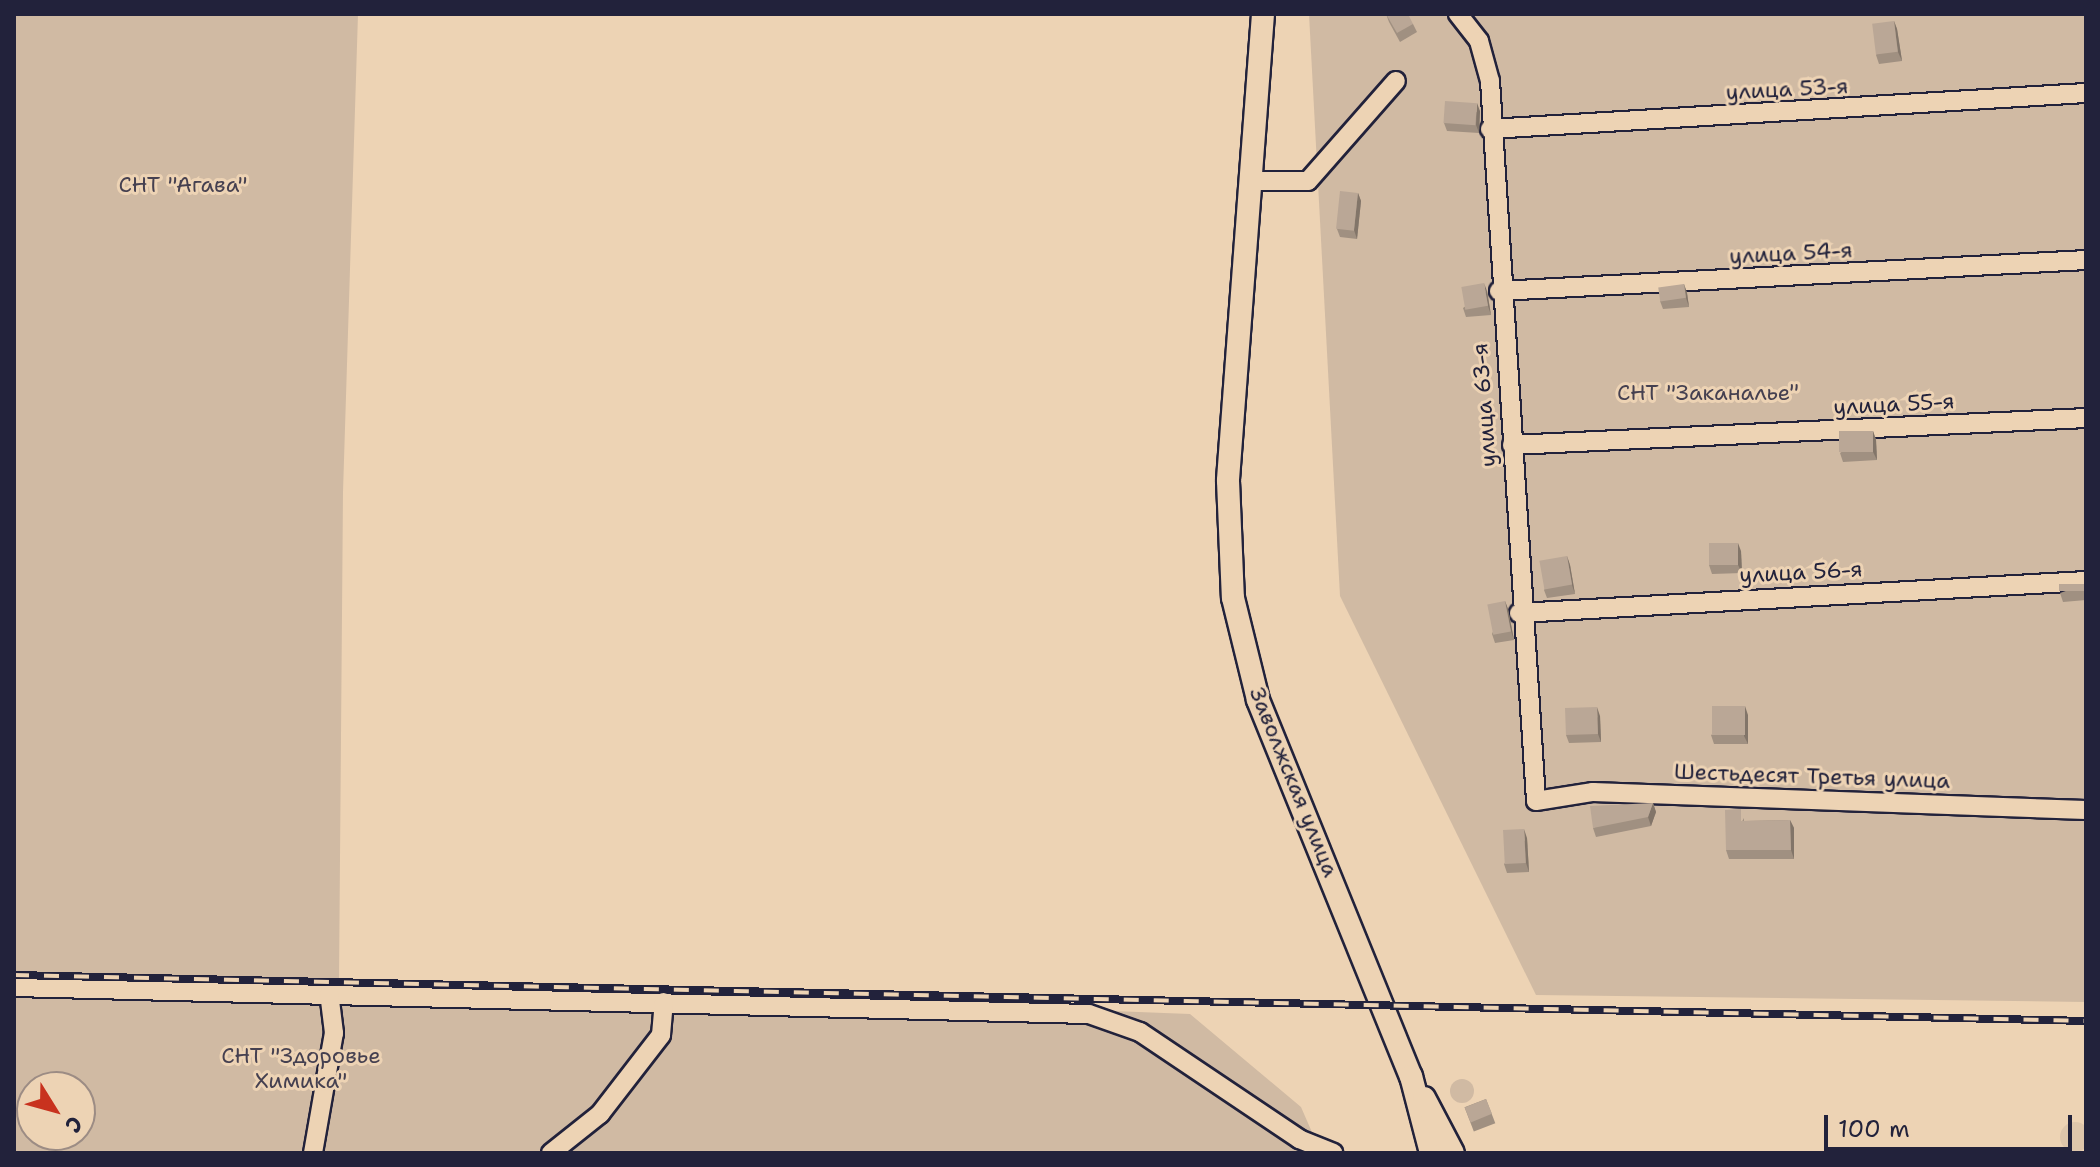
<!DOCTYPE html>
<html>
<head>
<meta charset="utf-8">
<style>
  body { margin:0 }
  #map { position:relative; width:2100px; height:1167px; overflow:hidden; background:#edd3b4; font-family:"Shantell Sans",sans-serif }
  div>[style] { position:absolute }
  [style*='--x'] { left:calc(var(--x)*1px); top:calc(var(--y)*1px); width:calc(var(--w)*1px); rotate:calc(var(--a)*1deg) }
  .built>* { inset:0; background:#dec6ab }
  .round { border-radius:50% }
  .green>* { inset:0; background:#d0baa3 }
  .roads { filter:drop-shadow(2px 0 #22223b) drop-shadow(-2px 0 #22223b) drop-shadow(0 2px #22223b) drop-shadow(0 -2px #22223b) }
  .minor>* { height:18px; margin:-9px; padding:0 9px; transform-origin:9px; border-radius:9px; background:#edd3b4 }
  .major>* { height:22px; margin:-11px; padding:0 11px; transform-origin:11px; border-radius:11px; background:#edd3b4 }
  .rail>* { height:8px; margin-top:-4px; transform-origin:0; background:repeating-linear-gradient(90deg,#edd3b4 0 15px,#22223b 0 30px); box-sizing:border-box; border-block:2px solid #22223b }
  .wall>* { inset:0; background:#a09081; transform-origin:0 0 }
  .shaded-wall>* { inset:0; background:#827569 }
  .building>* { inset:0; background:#baa796; transform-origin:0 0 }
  span { translate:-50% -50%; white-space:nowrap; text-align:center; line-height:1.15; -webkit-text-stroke:6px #edd3b4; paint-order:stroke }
  .street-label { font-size:22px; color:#22223b }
  .park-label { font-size:22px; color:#454050 }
  .frame { position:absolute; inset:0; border:16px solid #22223b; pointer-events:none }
  .north { position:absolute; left:16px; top:1071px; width:80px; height:80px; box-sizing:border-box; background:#edd3b4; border:2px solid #9c8c84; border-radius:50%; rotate:127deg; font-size:22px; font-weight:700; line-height:32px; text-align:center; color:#22223b }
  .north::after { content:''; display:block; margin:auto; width:28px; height:36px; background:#c8321e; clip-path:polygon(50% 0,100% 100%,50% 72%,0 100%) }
  .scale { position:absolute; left:1824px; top:1115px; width:248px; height:36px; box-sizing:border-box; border:4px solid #22223b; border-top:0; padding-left:10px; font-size:24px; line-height:28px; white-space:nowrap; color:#22223b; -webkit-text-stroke:6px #edd3b4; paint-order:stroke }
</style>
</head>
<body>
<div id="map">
  <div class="built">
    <div class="round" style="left:2060px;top:1122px;width:30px;height:30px"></div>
  </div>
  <div class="green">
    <div style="clip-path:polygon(evenodd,14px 14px,358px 14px,343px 492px,339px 981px,1190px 1014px,1301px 1107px,1321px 1153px,14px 1153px,14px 14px,32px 1087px,80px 1087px,80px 1135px,32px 1135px,32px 1087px)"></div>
    <div style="clip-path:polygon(1309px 14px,2086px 14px,2086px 1002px,1536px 995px,1340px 596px)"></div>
    <div class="round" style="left:1450px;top:1079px;width:24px;height:24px"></div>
  </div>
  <div class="roads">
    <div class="minor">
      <div style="--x:1458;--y:14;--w:34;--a:52"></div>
      <div style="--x:1479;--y:41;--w:41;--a:74.6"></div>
      <div style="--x:1490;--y:81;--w:721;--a:86.34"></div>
      <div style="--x:1536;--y:801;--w:58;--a:-9"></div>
      <div style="--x:1593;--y:792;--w:493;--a:2.1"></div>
      <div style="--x:1490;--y:129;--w:597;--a:-3.46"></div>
      <div style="--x:1251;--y:181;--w:57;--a:0"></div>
      <div style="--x:1308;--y:181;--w:133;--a:-48.7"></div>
      <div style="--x:1499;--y:291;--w:588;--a:-3.02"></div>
      <div style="--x:1512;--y:445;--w:575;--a:-2.69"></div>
      <div style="--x:1519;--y:613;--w:568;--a:-3.23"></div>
      <div style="--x:14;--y:987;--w:1075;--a:1.44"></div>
      <div style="--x:1089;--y:1014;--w:54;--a:19.4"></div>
      <div style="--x:1140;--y:1032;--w:192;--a:33.9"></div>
      <div style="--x:1299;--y:1139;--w:37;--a:22"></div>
      <div style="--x:313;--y:1153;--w:122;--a:-80.1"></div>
      <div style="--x:334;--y:1033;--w:39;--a:-97"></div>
      <div style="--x:551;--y:1153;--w:63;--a:-38.5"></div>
      <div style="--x:600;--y:1114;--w:100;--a:-52.3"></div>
      <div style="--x:661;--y:1035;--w:33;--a:-85"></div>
    </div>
    <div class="major">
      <div style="--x:1263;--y:14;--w:468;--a:94.3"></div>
      <div style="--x:1228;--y:481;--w:117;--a:87.6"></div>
      <div style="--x:1233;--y:598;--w:105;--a:76.2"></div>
      <div style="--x:1258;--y:700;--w:406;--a:67.9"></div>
      <div style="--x:1411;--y:1076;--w:80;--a:75.4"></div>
      <div style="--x:1424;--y:1098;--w:62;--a:62.2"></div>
    </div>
  </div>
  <div class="rail">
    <div style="--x:14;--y:975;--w:2073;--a:1.27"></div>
  </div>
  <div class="wall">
    <div style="clip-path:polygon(1386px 14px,1413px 24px,1417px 32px,1400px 42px,1389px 22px)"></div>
    <div style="clip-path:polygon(1894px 21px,1897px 29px,1902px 61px,1879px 64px,1876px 55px)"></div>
    <div style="clip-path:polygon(1480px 111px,1479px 133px,1447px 131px,1444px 123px)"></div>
    <div style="clip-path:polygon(1358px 193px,1361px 201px,1357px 239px,1340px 237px,1337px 229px)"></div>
    <div style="clip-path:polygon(1684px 284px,1687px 293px,1689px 307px,1663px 309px,1660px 301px)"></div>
    <div style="clip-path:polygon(1487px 291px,1491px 315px,1466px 317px,1463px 308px)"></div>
    <div style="clip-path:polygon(1873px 431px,1876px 440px,1877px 460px,1843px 462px,1840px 453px)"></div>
    <div style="clip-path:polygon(1741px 551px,1742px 573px,1712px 574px,1709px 565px)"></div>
    <div style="clip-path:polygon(1567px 556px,1570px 565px,1575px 594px,1547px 598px,1544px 590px)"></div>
    <div style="clip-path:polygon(2086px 584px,2086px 600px,2063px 602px,2060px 593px)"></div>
    <div style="clip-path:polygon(1505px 601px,1508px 609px,1514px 640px,1495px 643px,1492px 634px)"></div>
    <div style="clip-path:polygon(1748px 715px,1748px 744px,1714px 744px,1711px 735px)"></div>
    <div style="clip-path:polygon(1600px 716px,1601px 742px,1569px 743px,1566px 735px)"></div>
    <div style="clip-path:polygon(1653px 803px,1656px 812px,1651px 826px,1596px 837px,1593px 828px)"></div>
    <div style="clip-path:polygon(1744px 818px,1744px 821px,1790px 820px,1794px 828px,1794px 859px,1729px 859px,1726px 850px)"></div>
    <div style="clip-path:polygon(1527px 838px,1529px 872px,1507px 873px,1504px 864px)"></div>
    <div style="left:1486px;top:1099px;width:26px;height:23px;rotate:69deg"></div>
  </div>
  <div class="shaded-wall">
    <div style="clip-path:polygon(1894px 21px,1897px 29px,1902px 61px,1898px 52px)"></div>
    <div style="clip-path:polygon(1477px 103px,1480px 111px,1479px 133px,1476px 125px)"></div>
    <div style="clip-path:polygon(1358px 193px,1361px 201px,1357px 239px,1354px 230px)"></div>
    <div style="clip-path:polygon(1484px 283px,1487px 291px,1491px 315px,1488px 306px)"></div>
    <div style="clip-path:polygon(1684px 284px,1687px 293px,1689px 307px,1686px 298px)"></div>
    <div style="clip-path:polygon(1873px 431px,1876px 440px,1877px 460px,1873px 452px)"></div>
    <div style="clip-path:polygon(1738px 543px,1741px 551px,1742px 573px,1738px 565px)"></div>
    <div style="clip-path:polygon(1567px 556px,1570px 565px,1575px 594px,1572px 585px)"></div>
    <div style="clip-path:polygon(1505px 601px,1508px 609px,1514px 640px,1511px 631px)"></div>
    <div style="clip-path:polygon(1745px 706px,1748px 715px,1748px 744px,1744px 736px)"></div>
    <div style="clip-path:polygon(1597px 707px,1600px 716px,1601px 742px,1598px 734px)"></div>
    <div style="clip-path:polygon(1653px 803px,1656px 812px,1651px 826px,1648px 817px)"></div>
    <div style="clip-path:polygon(1790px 820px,1794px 828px,1794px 859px,1791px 850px)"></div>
    <div style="clip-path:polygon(1524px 829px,1527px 838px,1529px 872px,1526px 863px)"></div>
  </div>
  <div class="building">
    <div style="clip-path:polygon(1386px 14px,1408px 14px,1413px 24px,1397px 33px)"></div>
    <div style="left:1894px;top:21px;width:31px;height:22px;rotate:83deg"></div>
    <div style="left:1445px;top:101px;width:32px;height:22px;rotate:4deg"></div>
    <div style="left:1340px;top:191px;width:18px;height:38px;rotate:6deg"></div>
    <div style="left:1484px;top:283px;width:23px;height:23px;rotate:80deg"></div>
    <div style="left:1684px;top:284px;width:14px;height:26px;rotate:82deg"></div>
    <div style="left:1873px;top:431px;width:21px;height:34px;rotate:90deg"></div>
    <div style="left:1709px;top:543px;width:29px;height:22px"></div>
    <div style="left:1567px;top:556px;width:29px;height:28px;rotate:80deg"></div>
    <div style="left:2086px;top:584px;width:7px;height:27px;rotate:90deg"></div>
    <div style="left:1505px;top:601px;width:31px;height:18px;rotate:79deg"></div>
    <div style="left:1712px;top:706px;width:33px;height:29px"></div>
    <div style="left:1597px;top:707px;width:27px;height:32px;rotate:88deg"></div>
    <div style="clip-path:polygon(1653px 803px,1648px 817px,1593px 828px,1590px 806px)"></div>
    <div style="clip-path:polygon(1741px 809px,1741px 821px,1790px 820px,1791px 850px,1726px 850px,1725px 810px)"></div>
    <div style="left:1524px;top:829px;width:34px;height:21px;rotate:87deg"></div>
    <div style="left:1486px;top:1099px;width:16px;height:23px;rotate:68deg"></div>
    <div style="left:1937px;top:1148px;width:21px;height:5px"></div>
  </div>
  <div class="street-label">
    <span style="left:1787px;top:89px;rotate:-3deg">улица 53-я</span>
    <span style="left:1791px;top:253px;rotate:-3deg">улица 54-я</span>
    <span style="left:1894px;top:404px;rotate:-3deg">улица 55-я</span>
    <span style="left:1484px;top:405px;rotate:-94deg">улица 63-я</span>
    <span style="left:1801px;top:572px;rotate:-3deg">улица 56-я</span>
    <span style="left:1812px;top:776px;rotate:2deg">Шестьдесят Третья улица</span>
    <span style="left:1294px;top:782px;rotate:68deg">Заволжская улица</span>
  </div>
  <div class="park-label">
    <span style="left:183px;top:185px">СНТ "Агава"</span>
    <span style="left:1708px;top:393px">СНТ "Заканалье"</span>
    <span style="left:301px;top:1068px">СНТ "Здоровье<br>Химика"</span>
  </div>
  <div class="frame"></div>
  <div class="north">С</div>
  <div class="scale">100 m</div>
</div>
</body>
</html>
